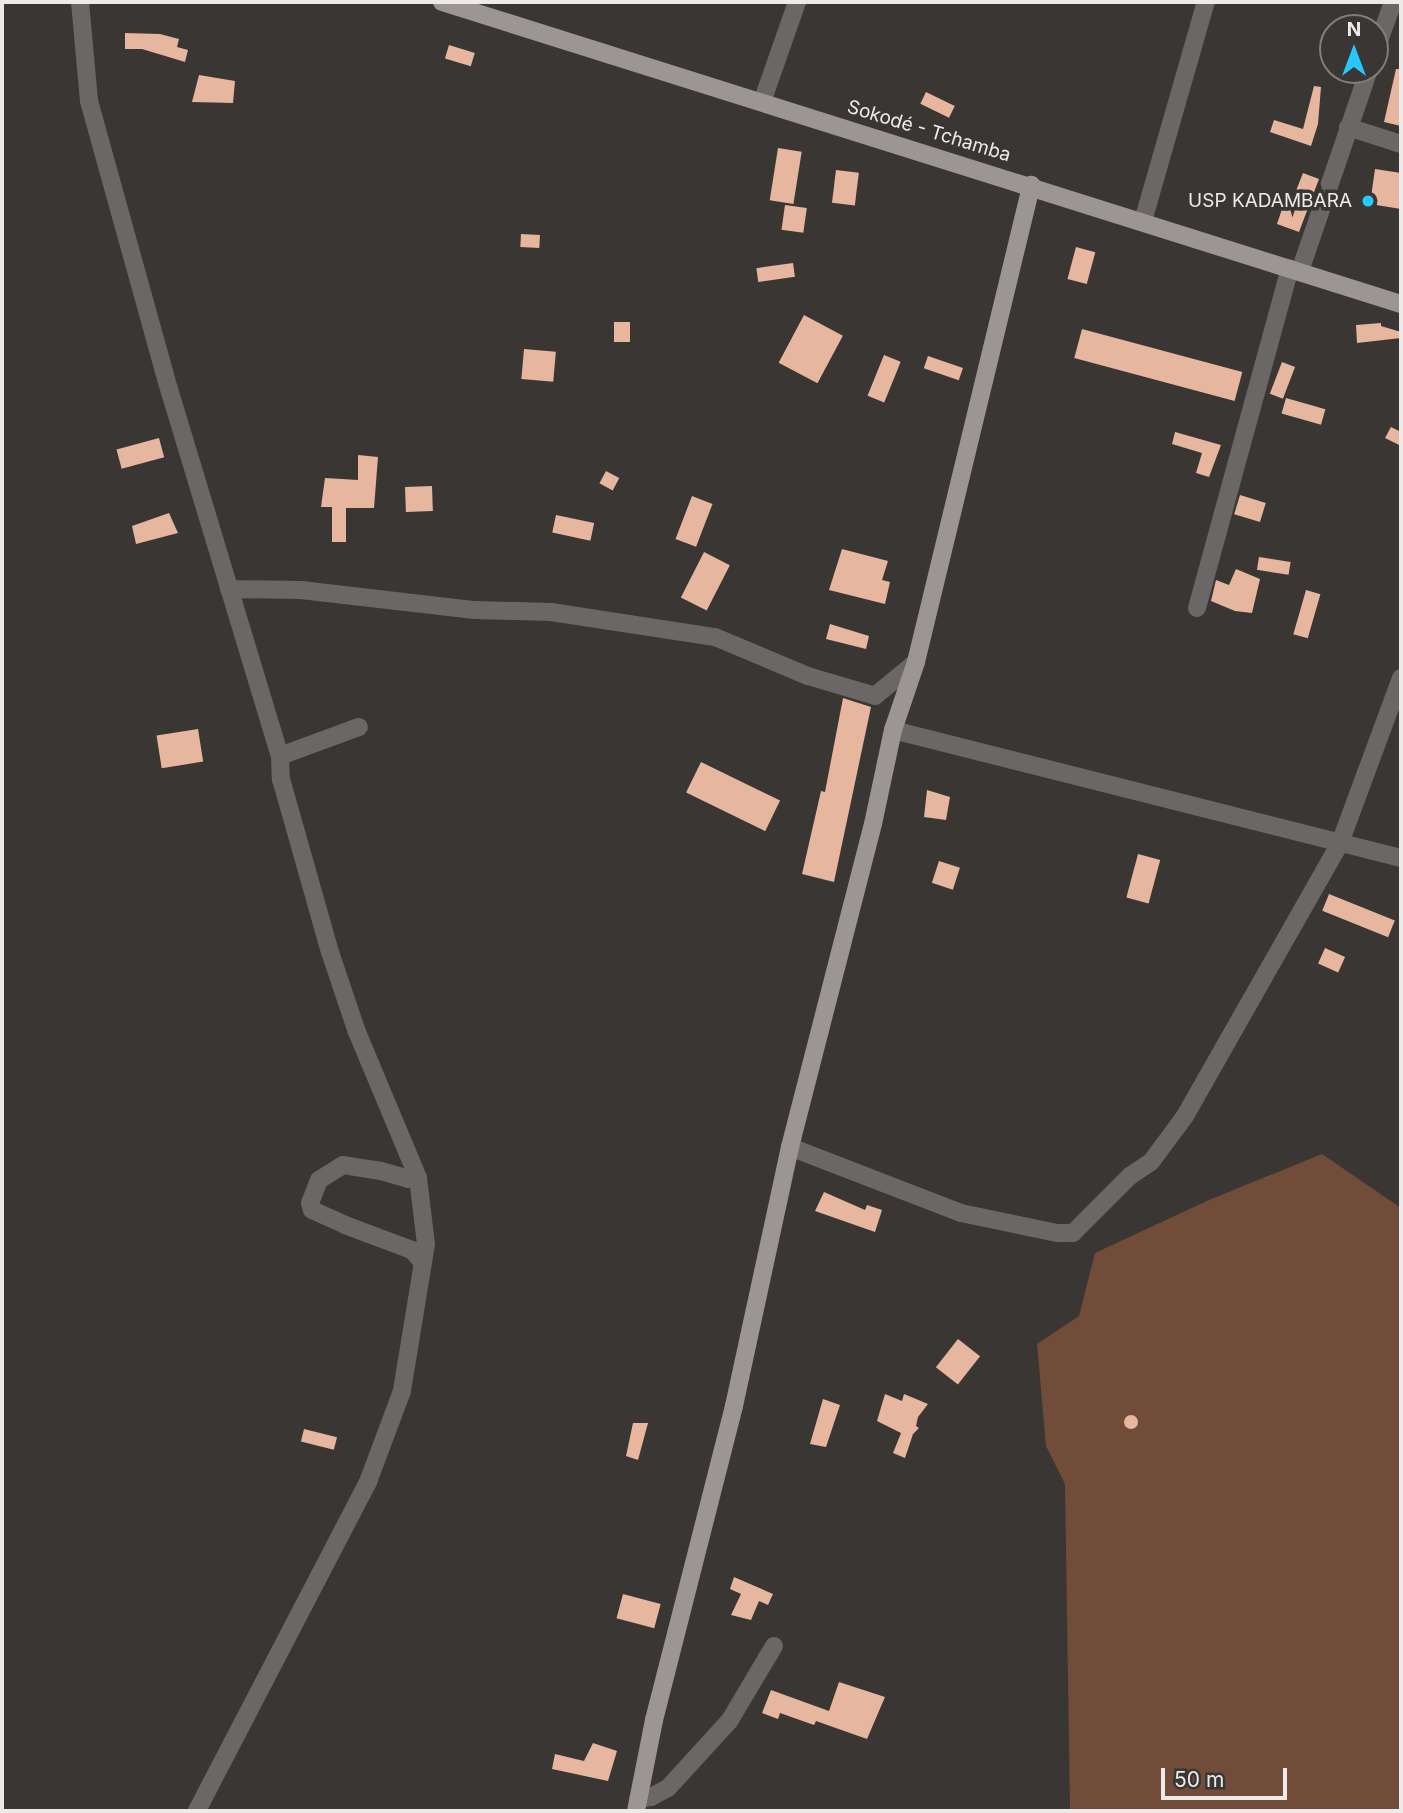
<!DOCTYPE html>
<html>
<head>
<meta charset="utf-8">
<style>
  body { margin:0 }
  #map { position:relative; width:1403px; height:1813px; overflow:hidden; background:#3a3634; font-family:Inter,sans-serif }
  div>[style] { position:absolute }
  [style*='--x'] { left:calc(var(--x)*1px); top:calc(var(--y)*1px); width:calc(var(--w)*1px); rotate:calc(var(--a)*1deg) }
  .green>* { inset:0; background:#704c39 }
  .building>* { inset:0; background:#e6b69e; transform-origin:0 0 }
  .round { border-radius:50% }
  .minor>* { height:18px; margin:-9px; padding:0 9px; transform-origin:9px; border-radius:9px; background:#6a6766 }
  .major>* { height:18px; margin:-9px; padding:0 9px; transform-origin:9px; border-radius:9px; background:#9b9694 }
  .dots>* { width:19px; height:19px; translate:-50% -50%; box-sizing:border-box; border:4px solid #3a3634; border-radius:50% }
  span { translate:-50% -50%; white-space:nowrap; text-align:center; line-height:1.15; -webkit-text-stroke:7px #3a3634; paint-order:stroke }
  .street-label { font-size:19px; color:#edeae9 }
  .poi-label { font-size:19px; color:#edeae9 }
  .right { translate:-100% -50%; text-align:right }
  .frame { position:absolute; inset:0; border:4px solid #edeae9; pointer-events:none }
  .north { position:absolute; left:1319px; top:14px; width:70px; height:70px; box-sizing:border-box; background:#3a3634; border:2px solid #827e7c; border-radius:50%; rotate:0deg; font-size:19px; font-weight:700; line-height:28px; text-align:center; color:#edeae9 }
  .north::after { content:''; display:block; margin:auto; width:24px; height:32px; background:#28c8ff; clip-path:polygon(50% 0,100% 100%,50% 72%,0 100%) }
  .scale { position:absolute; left:1161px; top:1768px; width:126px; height:32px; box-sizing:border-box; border:4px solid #edeae9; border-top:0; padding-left:9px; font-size:21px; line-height:24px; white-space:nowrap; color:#edeae9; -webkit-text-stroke:5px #3a3634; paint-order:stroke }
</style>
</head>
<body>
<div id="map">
  <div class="green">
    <div style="clip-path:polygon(1322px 1154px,1401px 1208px,1401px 1811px,1074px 1811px,1070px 1809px,1065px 1484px,1046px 1446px,1037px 1344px,1079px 1316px,1095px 1253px,1209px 1200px)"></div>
  </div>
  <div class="building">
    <div style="clip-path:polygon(125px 33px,160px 34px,179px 39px,177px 47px,188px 50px,185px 62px,142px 49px,125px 49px)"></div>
    <div style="left:449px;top:45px;width:27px;height:14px;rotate:17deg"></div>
    <div style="clip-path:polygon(1396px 69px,1401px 69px,1401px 126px,1384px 122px)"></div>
    <div style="clip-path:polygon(199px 75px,235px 81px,233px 103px,192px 102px)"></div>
    <div style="clip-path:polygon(1314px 86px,1321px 87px,1318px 124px,1311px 146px,1270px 132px,1274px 120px,1303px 129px)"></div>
    <div style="left:926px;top:92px;width:32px;height:13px;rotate:26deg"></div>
    <div style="left:778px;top:148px;width:24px;height:53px;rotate:9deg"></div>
    <div style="clip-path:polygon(1375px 169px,1401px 173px,1401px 209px,1370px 204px)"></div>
    <div style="left:836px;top:170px;width:23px;height:33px;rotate:7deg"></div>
    <div style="clip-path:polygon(1303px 173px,1319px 179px,1299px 232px,1277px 224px,1282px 209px,1288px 211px)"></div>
    <div style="left:785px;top:205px;width:22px;height:25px;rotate:8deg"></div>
    <div style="left:521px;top:234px;width:19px;height:13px;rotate:3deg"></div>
    <div style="left:1076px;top:247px;width:20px;height:33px;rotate:15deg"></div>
    <div style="left:793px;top:263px;width:14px;height:37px;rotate:82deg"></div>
    <div style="left:804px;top:315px;width:44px;height:54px;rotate:28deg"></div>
    <div style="left:614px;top:322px;width:16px;height:20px"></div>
    <div style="clip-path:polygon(1381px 323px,1381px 326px,1401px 332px,1401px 338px,1357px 343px,1356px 325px)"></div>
    <div style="left:1082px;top:329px;width:166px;height:30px;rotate:15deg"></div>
    <div style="left:524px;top:349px;width:32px;height:30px;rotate:5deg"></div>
    <div style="left:884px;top:355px;width:18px;height:44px;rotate:22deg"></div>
    <div style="left:928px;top:356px;width:37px;height:13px;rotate:19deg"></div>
    <div style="left:1282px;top:362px;width:14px;height:34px;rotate:21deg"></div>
    <div style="left:1286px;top:398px;width:41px;height:16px;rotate:16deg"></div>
    <div style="clip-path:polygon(1391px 427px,1401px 432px,1401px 446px,1385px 438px)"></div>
    <div style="clip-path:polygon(1175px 432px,1221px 445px,1209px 477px,1196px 473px,1202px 453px,1172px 444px)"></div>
    <div style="left:159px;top:438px;width:20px;height:44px;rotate:75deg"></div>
    <div style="clip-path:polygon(358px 455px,378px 457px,374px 508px,346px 508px,346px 542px,332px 542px,332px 507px,321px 507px,325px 478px,358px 480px)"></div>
    <div style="left:606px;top:471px;width:15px;height:14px;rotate:28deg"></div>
    <div style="left:432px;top:486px;width:25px;height:27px;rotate:88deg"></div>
    <div style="left:1240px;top:495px;width:27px;height:20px;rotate:17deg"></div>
    <div style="left:692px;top:496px;width:22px;height:46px;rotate:21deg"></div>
    <div style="clip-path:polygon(169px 513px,178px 533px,136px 544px,132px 526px)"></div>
    <div style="left:556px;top:515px;width:39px;height:18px;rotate:12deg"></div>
    <div style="clip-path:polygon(842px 549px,888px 561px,882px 580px,890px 582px,885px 604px,829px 590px)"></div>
    <div style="left:704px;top:552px;width:29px;height:51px;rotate:27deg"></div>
    <div style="left:1259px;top:557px;width:32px;height:13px;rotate:9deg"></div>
    <div style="clip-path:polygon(1236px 569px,1260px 579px,1252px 613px,1235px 611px,1211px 601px,1216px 580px,1229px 585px)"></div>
    <div style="left:1306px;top:590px;width:15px;height:46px;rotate:16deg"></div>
    <div style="clip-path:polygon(830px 624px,869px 636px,866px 649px,826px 639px)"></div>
    <div style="clip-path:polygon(843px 698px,871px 707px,834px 882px,802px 874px,821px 791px,825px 792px)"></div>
    <div style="left:198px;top:729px;width:33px;height:42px;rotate:81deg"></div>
    <div style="left:701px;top:762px;width:88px;height:34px;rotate:26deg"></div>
    <div style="clip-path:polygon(927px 790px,950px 797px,946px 820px,924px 817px)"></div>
    <div style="left:1138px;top:854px;width:23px;height:45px;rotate:15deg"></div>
    <div style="left:939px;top:861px;width:22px;height:23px;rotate:18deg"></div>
    <div style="left:1329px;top:894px;width:71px;height:18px;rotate:22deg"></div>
    <div style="left:1325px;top:948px;width:22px;height:17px;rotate:24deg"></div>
    <div style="clip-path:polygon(824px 1192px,865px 1210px,867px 1205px,882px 1210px,875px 1232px,815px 1211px)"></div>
    <div style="left:958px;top:1339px;width:28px;height:36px;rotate:38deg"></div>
    <div style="clip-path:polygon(885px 1394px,902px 1401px,904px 1394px,928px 1404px,918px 1417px,916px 1426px,919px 1428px,913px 1434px,905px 1458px,893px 1453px,901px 1433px,877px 1421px)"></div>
    <div style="clip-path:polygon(823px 1399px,840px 1405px,826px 1447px,810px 1444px)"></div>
    <div class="round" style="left:1124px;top:1415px;width:14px;height:14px"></div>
    <div style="clip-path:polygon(633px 1423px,648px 1423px,638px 1460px,626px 1456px)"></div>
    <div style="left:304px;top:1429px;width:34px;height:13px;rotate:14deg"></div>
    <div style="clip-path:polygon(734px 1577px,773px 1594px,768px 1605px,759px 1601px,751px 1620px,731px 1615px,741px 1594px,730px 1589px)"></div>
    <div style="left:623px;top:1594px;width:39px;height:25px;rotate:15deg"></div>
    <div style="clip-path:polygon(839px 1682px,885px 1697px,867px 1739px,816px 1721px,814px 1725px,780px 1713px,778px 1719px,762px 1713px,771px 1690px,829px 1711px)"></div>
    <div style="clip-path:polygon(593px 1743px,617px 1751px,608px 1781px,552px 1769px,555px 1754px,584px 1761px)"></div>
  </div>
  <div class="minor">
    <div style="--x:80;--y:2;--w:99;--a:84.8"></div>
    <div style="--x:89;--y:101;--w:288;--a:74.5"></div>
    <div style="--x:166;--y:379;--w:394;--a:73.2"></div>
    <div style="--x:280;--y:756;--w:23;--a:88"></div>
    <div style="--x:281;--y:779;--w:180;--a:74.2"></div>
    <div style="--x:330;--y:952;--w:84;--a:71.4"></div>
    <div style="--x:357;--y:1032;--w:158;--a:67.3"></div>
    <div style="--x:418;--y:1178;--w:66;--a:83.1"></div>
    <div style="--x:426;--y:1244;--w:149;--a:99.3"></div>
    <div style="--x:402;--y:1391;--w:97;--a:110.5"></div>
    <div style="--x:368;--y:1482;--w:371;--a:117.5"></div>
    <div style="--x:1375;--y:52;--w:53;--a:-70.2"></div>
    <div style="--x:762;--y:102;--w:106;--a:-70.7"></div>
    <div style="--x:1348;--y:127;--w:56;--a:17.8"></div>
    <div style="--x:1143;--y:221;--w:228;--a:-74"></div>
    <div style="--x:1300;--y:271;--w:213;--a:-71.1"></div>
    <div style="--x:229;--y:589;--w:72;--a:0.8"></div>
    <div style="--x:301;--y:590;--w:175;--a:6.6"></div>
    <div style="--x:475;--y:610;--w:76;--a:1.5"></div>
    <div style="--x:551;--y:612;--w:166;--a:8.7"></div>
    <div style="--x:715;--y:637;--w:101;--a:22.8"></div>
    <div style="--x:808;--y:676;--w:70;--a:16.6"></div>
    <div style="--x:875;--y:696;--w:53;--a:-39.7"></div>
    <div style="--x:1197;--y:608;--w:352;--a:-74.7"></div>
    <div style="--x:893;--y:730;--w:524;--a:14.14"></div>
    <div style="--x:280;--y:756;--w:84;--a:-20.2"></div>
    <div style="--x:790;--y:1147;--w:183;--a:21.1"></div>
    <div style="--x:961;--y:1213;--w:98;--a:11.8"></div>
    <div style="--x:1057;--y:1233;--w:16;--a:0"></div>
    <div style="--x:1073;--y:1233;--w:81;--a:-45"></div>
    <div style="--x:1130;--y:1176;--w:25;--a:-34"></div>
    <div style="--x:1151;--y:1162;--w:57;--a:-53.5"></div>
    <div style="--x:1185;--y:1116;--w:314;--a:-60.4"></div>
    <div style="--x:1340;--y:843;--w:176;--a:-69.7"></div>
    <div style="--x:418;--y:1178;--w:9;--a:174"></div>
    <div style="--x:409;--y:1179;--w:29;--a:-164"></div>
    <div style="--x:381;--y:1171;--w:38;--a:-171"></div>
    <div style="--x:343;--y:1165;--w:28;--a:148"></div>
    <div style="--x:319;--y:1180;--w:25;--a:111"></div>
    <div style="--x:310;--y:1203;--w:7;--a:74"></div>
    <div style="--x:312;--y:1210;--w:36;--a:24"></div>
    <div style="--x:345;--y:1225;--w:72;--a:20.5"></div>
    <div style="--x:412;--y:1250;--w:17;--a:50"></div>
    <div style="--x:638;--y:1799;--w:13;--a:-9"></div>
    <div style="--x:651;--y:1797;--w:19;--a:-28"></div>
    <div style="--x:668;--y:1788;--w:92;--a:-47.6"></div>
    <div style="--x:730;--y:1720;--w:86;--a:-59.3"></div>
  </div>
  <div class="major">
    <div style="--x:442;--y:2;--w:1005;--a:17.48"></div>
    <div style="--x:636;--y:1811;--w:93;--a:-78.8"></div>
    <div style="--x:654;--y:1720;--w:324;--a:-75.7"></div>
    <div style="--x:734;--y:1406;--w:265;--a:-77.8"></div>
    <div style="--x:790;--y:1147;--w:333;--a:-75.6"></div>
    <div style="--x:873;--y:824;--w:96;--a:-78"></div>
    <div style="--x:893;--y:730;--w:72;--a:-71.3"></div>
    <div style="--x:916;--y:662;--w:491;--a:-76.4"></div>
  </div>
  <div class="dots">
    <div style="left:1368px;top:201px;background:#28c8ff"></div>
  </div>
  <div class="street-label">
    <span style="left:929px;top:131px;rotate:17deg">Sokodé - Tchamba</span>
  </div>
  <div class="poi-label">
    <span class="right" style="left:1352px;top:201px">USP KADAMBARA</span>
  </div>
  <div class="frame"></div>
  <div class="north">N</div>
  <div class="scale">50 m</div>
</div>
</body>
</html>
